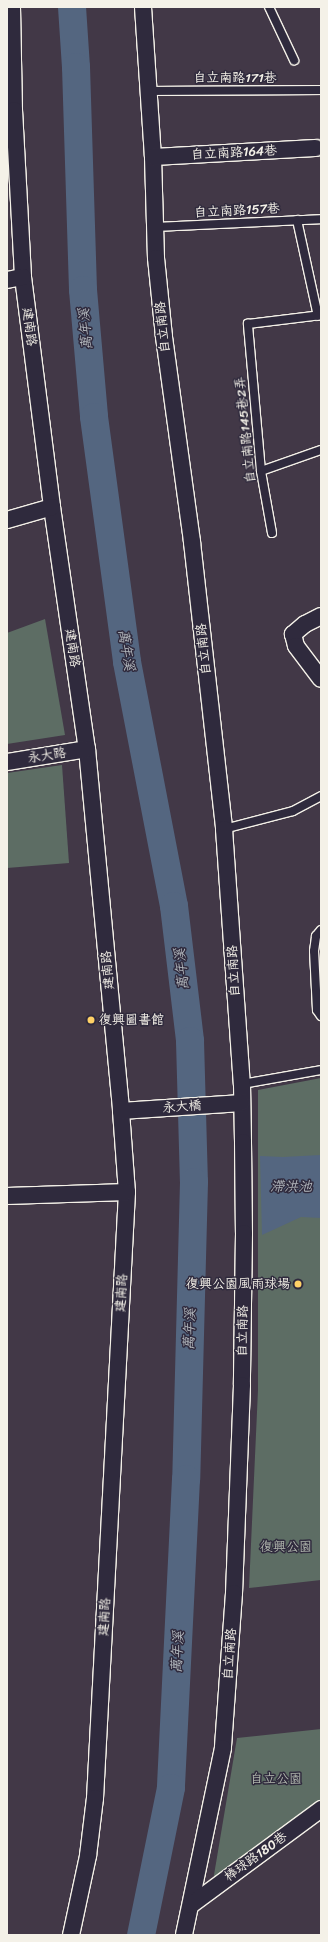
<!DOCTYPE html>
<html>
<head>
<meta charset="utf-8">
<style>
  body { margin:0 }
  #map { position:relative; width:328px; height:1942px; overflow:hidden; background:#423847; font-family:Sriracha,"LXGW WenKai TC",sans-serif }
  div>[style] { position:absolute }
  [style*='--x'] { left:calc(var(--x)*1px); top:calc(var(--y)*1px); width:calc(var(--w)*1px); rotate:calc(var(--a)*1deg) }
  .green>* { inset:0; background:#5d6d64 }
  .water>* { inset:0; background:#546680 }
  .river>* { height:28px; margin:-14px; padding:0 14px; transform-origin:14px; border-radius:14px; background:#546680 }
  .roads { filter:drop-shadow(1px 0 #f4f1e8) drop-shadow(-1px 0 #f4f1e8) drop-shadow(0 1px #f4f1e8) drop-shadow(0 -1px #f4f1e8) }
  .lane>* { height:8px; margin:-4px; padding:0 4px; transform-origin:4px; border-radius:4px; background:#2f2a3d }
  .street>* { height:16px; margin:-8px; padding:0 8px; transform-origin:8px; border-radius:8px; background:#2f2a3d }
  .dots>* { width:11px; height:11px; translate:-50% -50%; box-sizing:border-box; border:2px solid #2f2a3d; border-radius:50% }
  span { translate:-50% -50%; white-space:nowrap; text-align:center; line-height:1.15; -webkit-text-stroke:3px #2f2a3d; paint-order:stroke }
  .street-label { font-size:13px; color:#f4f1e8 }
  .poi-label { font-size:13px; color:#f4f1e8 }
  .left { translate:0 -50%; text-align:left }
  .right { translate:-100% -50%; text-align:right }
  .park-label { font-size:13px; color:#b0b6ad }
  .water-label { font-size:14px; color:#b4b9be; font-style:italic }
  .frame { position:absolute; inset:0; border:8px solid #f4f1e8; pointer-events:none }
</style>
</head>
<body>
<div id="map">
  <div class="green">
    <div style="clip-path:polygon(45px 619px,65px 735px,7px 744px,7px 633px)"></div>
    <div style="clip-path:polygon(62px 765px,69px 863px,7px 868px,7px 773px)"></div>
    <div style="clip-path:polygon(321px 1078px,321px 1580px,249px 1588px,258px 1390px,258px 1090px)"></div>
    <div style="clip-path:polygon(321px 1729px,321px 1801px,213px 1881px,237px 1738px)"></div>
  </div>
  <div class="water">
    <div style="clip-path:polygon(321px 1155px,321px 1218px,301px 1217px,262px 1235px,260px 1156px,283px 1157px)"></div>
  </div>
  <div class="river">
    <div style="--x:72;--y:7;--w:60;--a:86.2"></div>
    <div style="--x:76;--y:67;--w:223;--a:88.2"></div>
    <div style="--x:83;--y:290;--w:127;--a:85"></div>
    <div style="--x:94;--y:417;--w:247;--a:82.3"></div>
    <div style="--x:127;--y:662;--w:248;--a:79.1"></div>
    <div style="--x:174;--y:906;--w:136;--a:83.2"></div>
    <div style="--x:190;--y:1041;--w:141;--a:88.4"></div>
    <div style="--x:194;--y:1182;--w:297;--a:91.5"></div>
    <div style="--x:186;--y:1479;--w:309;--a:92.8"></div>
    <div style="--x:171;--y:1788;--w:150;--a:101.5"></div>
  </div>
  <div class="roads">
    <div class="lane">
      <div style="--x:269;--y:7;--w:59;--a:64.7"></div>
      <div style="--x:149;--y:91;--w:172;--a:-0.3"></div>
      <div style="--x:297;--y:220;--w:98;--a:77.7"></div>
      <div style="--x:154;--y:227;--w:167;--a:-2.7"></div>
      <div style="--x:261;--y:471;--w:64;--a:-19.3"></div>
      <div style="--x:272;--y:533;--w:63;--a:-100.1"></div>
      <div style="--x:261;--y:471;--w:148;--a:-95.1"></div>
      <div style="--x:248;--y:324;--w:74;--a:-7"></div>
      <div style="--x:224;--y:829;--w:71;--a:-14.6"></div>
      <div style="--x:293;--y:811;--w:32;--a:-28"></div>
      <div style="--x:321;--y:1016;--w:7;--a:-124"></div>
      <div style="--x:317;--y:1010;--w:59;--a:-92.9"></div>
      <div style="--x:314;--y:951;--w:15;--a:-82"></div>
      <div style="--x:316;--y:936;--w:8;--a:-50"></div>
      <div style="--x:242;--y:1084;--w:80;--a:-10"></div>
    </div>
    <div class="street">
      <div style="--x:12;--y:7;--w:103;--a:88.9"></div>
      <div style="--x:14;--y:110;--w:167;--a:86.9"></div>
      <div style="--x:23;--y:277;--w:232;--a:82.8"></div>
      <div style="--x:52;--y:507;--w:245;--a:81.8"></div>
      <div style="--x:87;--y:749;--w:364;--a:84.6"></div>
      <div style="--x:121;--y:1111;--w:81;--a:85.8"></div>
      <div style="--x:127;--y:1192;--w:607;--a:93.02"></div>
      <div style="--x:95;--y:1798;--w:58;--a:96.9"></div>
      <div style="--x:88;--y:1856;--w:81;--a:102.1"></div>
      <div style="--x:143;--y:7;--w:150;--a:86.2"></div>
      <div style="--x:153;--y:157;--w:101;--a:88.3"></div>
      <div style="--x:156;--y:258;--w:79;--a:84.2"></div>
      <div style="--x:164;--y:337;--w:207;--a:82.2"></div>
      <div style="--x:192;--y:542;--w:289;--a:83.6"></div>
      <div style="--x:224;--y:829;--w:256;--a:86"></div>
      <div style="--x:242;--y:1084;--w:58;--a:89"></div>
      <div style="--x:243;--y:1142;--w:91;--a:89.4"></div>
      <div style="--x:244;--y:1233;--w:152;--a:90.8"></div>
      <div style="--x:242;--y:1385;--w:208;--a:92.2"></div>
      <div style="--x:234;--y:1593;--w:155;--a:94.1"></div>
      <div style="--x:223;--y:1748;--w:191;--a:101.8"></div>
      <div style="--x:153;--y:157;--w:163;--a:-3.2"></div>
      <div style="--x:7;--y:280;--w:16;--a:-11"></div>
      <div style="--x:7;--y:520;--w:47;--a:-16.1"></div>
      <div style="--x:321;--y:616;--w:18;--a:153"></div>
      <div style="--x:305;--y:624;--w:16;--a:140"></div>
      <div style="--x:293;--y:634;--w:12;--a:76"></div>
      <div style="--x:296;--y:646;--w:41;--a:52.9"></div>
      <div style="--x:7;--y:762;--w:81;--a:-9.2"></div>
      <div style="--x:121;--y:1111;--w:121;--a:-3.8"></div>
      <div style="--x:7;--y:1196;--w:120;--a:-1.9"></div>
      <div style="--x:191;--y:1905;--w:162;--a:-36.4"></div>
    </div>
  </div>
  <div class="dots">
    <div style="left:91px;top:1020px;background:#ffd166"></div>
    <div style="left:298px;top:1284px;background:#ffd166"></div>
  </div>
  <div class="street-label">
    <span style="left:235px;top:78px">自立南路171巷</span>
    <span style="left:234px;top:153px;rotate:-3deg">自立南路164巷</span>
    <span style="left:237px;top:211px;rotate:-3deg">自立南路157巷</span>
    <span style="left:29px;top:327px;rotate:83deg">建南路</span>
    <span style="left:163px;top:327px;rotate:-96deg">自立南路</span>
    <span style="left:246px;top:430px;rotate:-96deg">自立南路145巷2弄</span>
    <span style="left:72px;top:648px;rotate:82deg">建南路</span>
    <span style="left:204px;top:649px;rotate:-96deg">自立南路</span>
    <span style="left:47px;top:756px;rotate:-9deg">永大路</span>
    <span style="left:108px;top:970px;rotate:-95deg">建南路</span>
    <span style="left:234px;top:971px;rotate:-93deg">自立南路</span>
    <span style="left:182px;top:1107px;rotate:-4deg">永大橋</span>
    <span style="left:122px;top:1293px;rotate:-87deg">建南路</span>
    <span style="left:243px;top:1331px;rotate:-89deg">自立南路</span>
    <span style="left:105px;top:1617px;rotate:-87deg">建南路</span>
    <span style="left:230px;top:1654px;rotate:-86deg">自立南路</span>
    <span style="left:256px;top:1857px;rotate:-36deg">棒球路180巷</span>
  </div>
  <div class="poi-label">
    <span class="left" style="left:99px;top:1020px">復興圖書館</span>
    <span class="right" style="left:290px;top:1284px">復興公園風雨球場</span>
  </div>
  <div class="park-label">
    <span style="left:286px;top:1547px">復興公園</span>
    <span style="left:276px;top:1779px">自立公園</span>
  </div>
  <div class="water-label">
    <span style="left:86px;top:329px;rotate:-95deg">萬年溪</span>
    <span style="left:126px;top:650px;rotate:81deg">萬年溪</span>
    <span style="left:182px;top:969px;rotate:-96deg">萬年溪</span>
    <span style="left:291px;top:1187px">滯洪池</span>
    <span style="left:190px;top:1329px;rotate:-88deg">萬年溪</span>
    <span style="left:178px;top:1652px;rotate:-87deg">萬年溪</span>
  </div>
  <div class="frame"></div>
</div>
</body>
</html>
